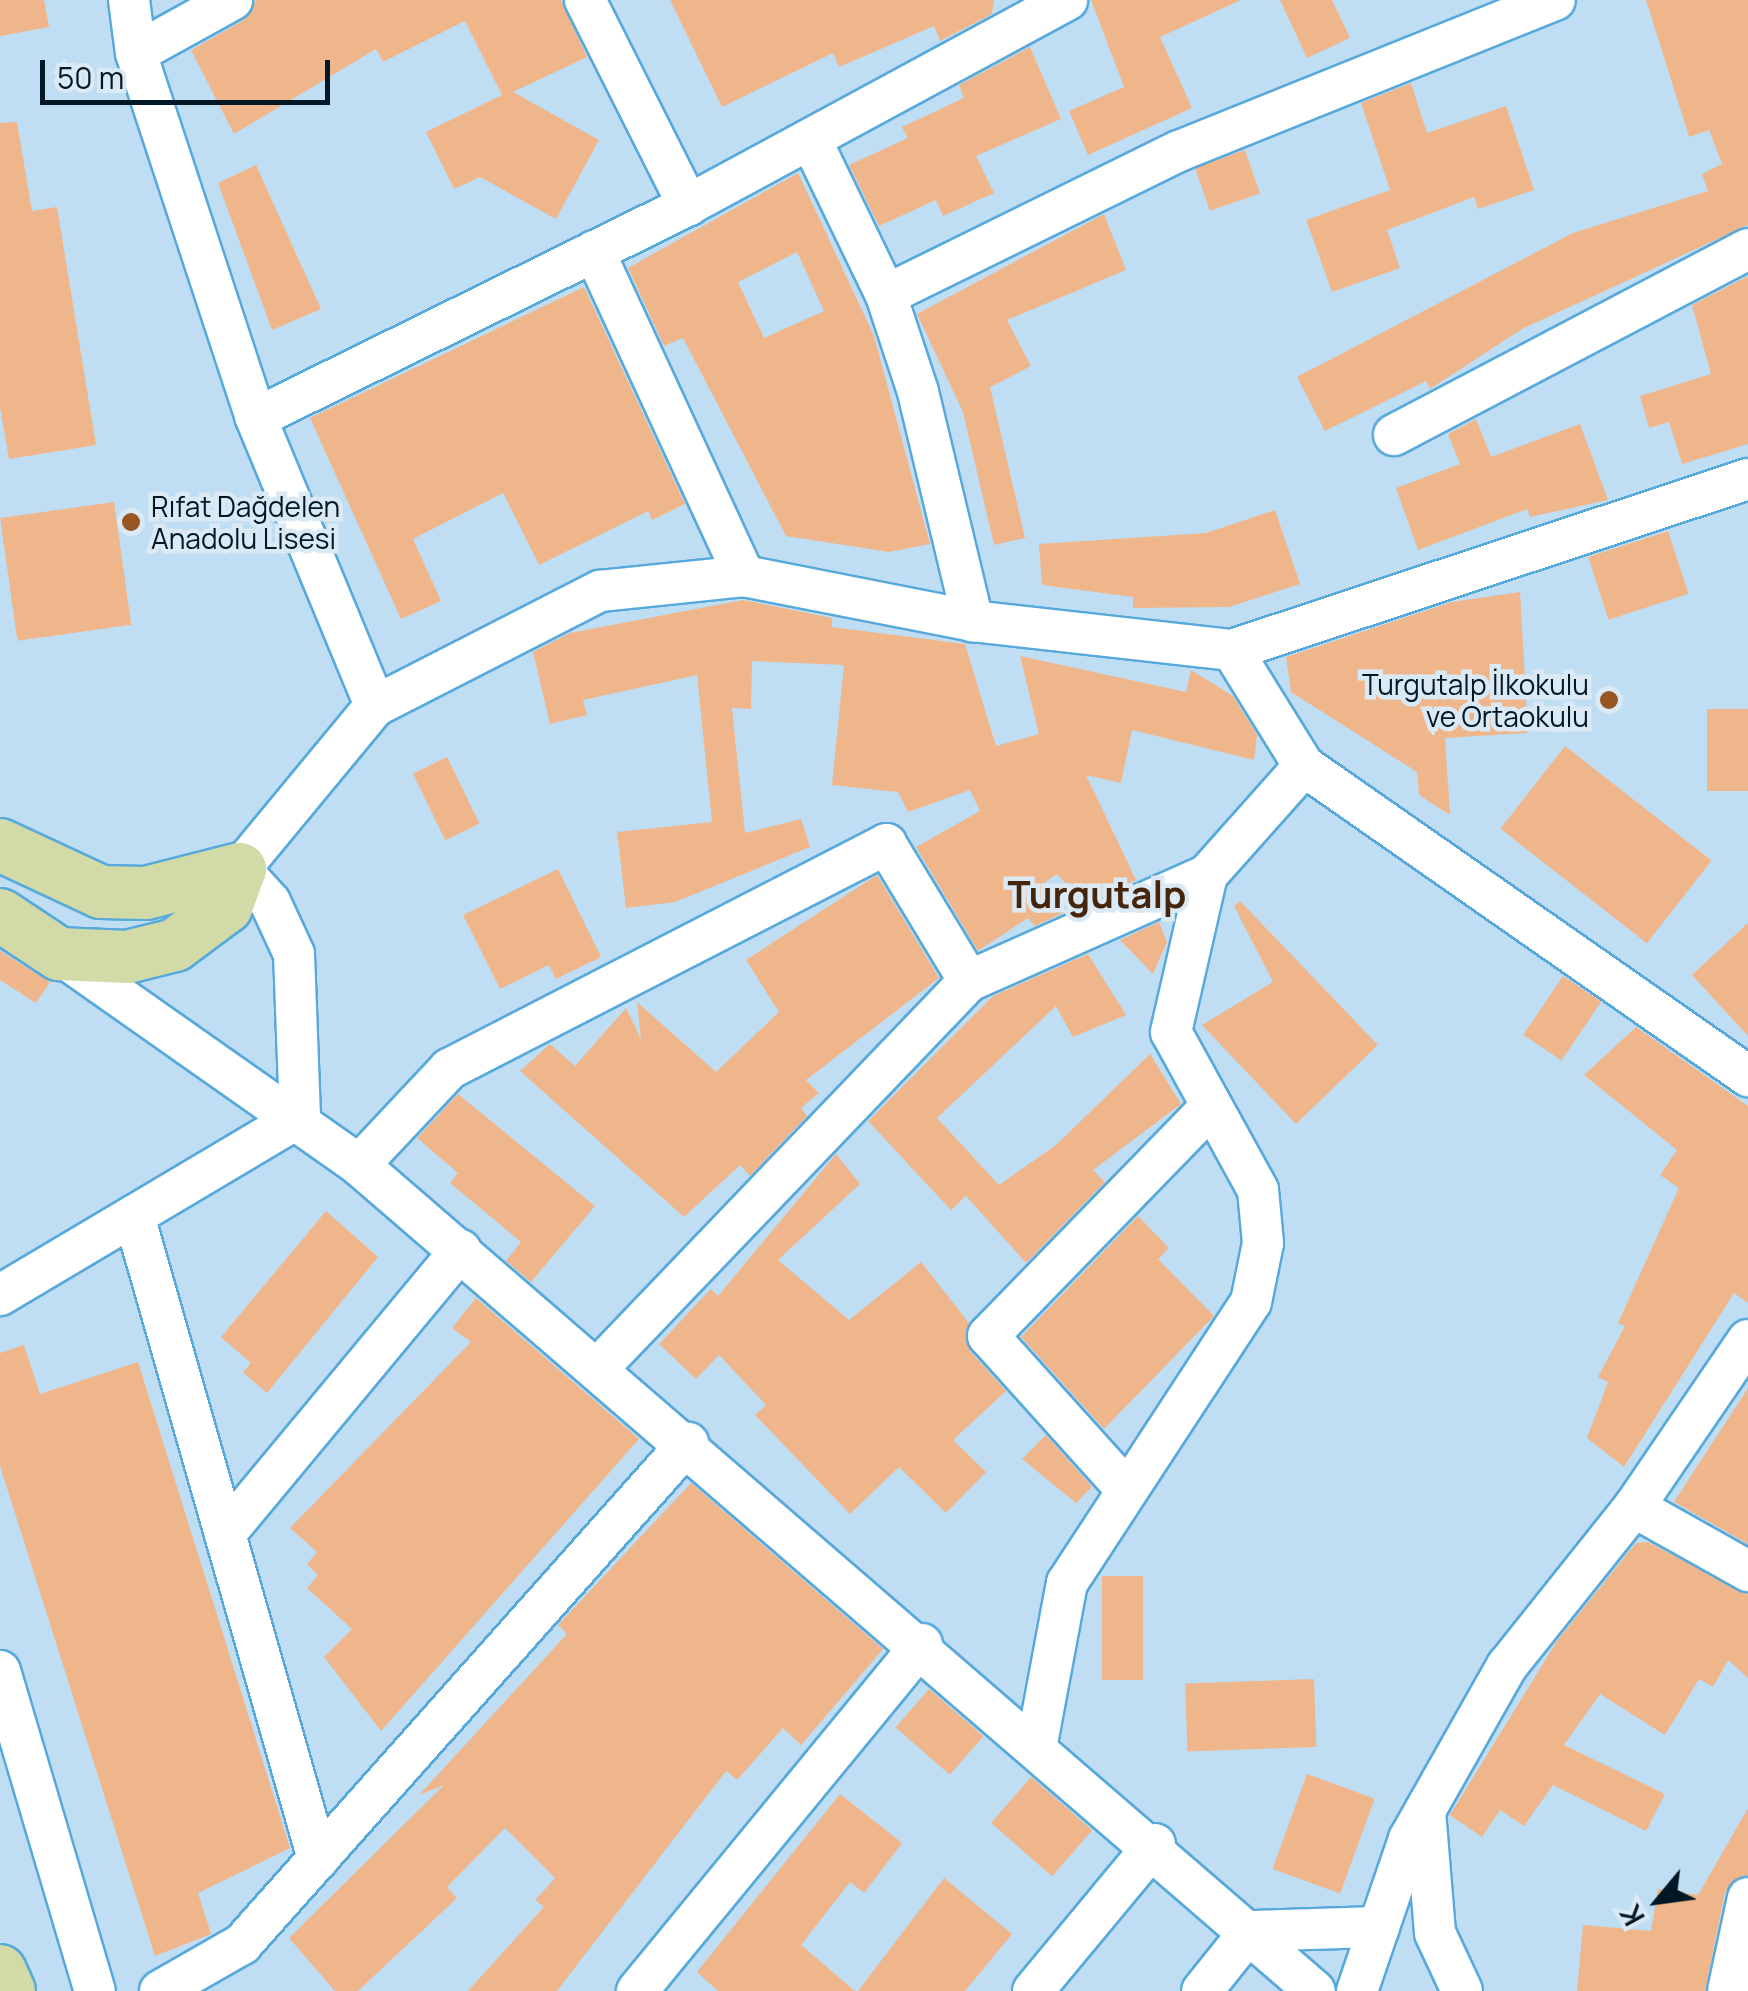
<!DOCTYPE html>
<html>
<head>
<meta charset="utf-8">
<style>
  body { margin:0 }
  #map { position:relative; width:1748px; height:1991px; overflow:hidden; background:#bfdef3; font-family:Manrope,sans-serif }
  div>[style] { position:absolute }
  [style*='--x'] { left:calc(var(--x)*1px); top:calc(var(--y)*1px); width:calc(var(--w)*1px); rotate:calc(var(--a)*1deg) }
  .building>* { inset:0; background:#f0b68b; transform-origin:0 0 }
  .roads { filter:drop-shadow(2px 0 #57a9db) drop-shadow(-2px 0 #57a9db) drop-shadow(0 2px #57a9db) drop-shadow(0 -2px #57a9db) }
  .minor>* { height:40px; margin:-20px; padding:0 20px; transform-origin:20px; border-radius:20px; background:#fff }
  .major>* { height:52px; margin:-26px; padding:0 26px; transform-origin:26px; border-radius:26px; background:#d2dba8 }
  .dots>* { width:28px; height:28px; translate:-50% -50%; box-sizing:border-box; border:5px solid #dae9f3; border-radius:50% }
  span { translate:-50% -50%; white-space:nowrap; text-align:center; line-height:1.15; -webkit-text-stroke:9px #dae9f3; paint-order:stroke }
  .poi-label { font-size:28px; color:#001726 }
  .left { translate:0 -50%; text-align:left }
  .right { translate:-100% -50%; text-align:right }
  .district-label { font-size:38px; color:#45260c; font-weight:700 }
  .north { position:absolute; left:1608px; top:1851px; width:100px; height:100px; -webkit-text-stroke:8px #dae9f3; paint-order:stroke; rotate:241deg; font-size:28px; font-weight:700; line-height:40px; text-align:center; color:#001726 }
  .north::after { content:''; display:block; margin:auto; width:35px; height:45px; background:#001726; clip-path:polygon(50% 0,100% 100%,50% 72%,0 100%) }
  .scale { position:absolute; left:40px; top:60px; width:290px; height:45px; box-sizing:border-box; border:5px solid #001726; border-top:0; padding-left:12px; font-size:30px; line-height:35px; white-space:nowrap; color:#001726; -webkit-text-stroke:8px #dae9f3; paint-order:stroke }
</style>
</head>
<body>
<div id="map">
  <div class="building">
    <div style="clip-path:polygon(0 0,44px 0,49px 27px,0 36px)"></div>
    <div style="clip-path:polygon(256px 0,561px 0,587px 57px,513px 92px,599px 140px,556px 219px,480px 177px,454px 189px,426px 132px,502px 95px,465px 21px,383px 62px,376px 49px,234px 134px,191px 50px,244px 20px)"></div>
    <div style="clip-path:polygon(670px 0,994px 0,992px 14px,940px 41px,934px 26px,839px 67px,833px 53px,722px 107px)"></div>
    <div style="clip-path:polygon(1091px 0,1241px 0,1160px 37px,1192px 108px,1088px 155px,1069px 111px,1124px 87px)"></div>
    <div style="clip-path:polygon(1280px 0,1332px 0,1350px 38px,1307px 58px)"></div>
    <div style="clip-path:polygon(1646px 0,1748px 0,1748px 225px,1522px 329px,1430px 389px,1426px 381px,1325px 431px,1297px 377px,1573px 233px,1708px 191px,1702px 174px,1722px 164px,1709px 130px,1689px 137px)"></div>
    <div style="clip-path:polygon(1030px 47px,1061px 119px,976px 156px,994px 193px,943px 216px,936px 200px,879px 226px,849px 165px,908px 138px,902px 127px,964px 98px,959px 85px)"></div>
    <div style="clip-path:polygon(1411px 83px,1427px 133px,1506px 106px,1534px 190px,1478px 209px,1474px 197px,1387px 230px,1400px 268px,1332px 292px,1306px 220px,1390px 190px,1361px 103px)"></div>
    <div style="clip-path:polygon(17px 122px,32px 211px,57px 207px,96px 445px,9px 459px,0 407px,0 123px)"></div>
    <div style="left:1245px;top:150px;width:46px;height:53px;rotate:71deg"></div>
    <div style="clip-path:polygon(256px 165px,321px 309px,272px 330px,218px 183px)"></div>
    <div style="clip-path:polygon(evenodd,798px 173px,874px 336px,930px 544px,889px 552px,786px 536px,683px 338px,664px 346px,628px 268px,798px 173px,797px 252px,824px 311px,764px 338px,738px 282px,797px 252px)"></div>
    <div style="clip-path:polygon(1104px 214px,1126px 270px,1007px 320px,1031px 366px,990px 387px,1025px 538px,994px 545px,963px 412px,917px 314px)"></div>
    <div style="clip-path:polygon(1748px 276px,1748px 444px,1682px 464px,1669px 422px,1649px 428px,1640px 396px,1711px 374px,1692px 305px)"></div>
    <div style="clip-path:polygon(584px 287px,685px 504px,652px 520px,648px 511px,539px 565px,503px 493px,413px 539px,441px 601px,401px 619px,310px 418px)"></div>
    <div style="clip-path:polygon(1476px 419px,1491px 457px,1580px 424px,1608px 500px,1530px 517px,1527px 509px,1418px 550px,1396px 488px,1460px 464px,1448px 434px)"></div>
    <div style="left:114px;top:502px;width:124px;height:115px;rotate:82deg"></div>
    <div style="clip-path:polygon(1275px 510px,1300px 584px,1229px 607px,1133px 608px,1133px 597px,1042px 585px,1039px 544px,1206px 533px)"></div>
    <div style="left:1668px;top:531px;width:66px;height:84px;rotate:72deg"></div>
    <div style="clip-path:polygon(1520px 592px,1528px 733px,1445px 738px,1450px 815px,1419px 795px,1417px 772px,1291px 692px,1286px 657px,1452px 602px)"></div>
    <div style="clip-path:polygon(743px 600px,832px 618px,832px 627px,965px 644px,996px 746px,1039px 734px,1020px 656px,1186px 692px,1191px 670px,1233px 696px,1257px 735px,1254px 760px,1132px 730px,1121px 783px,1086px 775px,1136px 880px,1085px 903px,1057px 874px,1044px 883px,1063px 913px,1035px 926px,1028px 918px,978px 951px,916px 847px,980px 811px,970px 790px,908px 812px,898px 792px,832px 785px,844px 665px,752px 661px,751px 709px,732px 708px,745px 833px,801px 819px,810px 847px,675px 902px,626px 908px,617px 832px,712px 822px,697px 675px,583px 700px,587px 715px,550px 724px,533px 652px,570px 633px)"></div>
    <div style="left:1748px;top:709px;width:82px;height:41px;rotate:90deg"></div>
    <div style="left:1565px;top:746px;width:186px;height:105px;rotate:38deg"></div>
    <div style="left:447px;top:757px;width:74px;height:38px;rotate:64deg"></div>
    <div style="clip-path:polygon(558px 869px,601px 957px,556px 979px,549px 965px,500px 989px,463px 915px)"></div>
    <div style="clip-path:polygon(877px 875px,939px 978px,806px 1080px,819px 1093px,801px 1108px,807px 1116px,750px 1176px,740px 1165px,684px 1217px,520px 1071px,550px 1044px,575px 1066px,626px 1008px,641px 1039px,637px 1002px,716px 1072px,779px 1012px,746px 960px)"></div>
    <div style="clip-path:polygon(1240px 901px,1378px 1045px,1296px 1124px,1202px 1025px,1273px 982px,1234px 906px)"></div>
    <div style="clip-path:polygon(1159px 922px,1167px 942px,1153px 974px,1120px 940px)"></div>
    <div style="clip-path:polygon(1748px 923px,1748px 1036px,1692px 975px)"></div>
    <div style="clip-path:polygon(0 951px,50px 982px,36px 1003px,0 980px)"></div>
    <div style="clip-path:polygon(1088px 954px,1126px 1015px,1073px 1037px,1056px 1006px,937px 1118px,999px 1185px,1056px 1145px,1150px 1054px,1181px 1104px,1093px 1170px,1105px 1182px,1026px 1263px,966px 1196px,951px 1210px,868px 1121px,993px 996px)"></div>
    <div style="left:1563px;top:976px;width:46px;height:71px;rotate:34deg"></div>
    <div style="clip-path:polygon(1636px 1027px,1748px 1106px,1748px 1303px,1734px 1293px,1624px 1467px,1587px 1438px,1608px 1382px,1598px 1377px,1625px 1326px,1618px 1323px,1679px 1188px,1660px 1175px,1677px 1150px,1584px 1075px)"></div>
    <div style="clip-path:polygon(458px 1094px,595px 1206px,531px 1282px,506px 1261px,521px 1242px,450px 1183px,458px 1173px,417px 1138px)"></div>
    <div style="clip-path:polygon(836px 1154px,860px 1184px,778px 1260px,849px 1320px,921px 1262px,969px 1323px,970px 1351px,1006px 1391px,953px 1440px,986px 1472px,946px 1513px,899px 1467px,850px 1514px,755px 1415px,766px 1405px,719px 1355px,696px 1379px,659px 1344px,711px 1289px,718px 1296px)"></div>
    <div style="clip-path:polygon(326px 1211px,378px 1257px,267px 1393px,243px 1372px,251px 1363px,221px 1337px)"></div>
    <div style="clip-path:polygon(1138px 1216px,1169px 1248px,1158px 1259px,1214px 1316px,1104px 1429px,1021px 1337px)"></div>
    <div style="clip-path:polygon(476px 1298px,639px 1439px,381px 1731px,324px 1657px,352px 1629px,307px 1588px,318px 1575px,307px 1564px,317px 1552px,290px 1528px,471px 1342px,452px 1328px)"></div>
    <div style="clip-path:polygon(24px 1345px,40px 1394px,138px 1362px,290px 1848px,198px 1893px,211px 1934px,155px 1956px,0 1466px,0 1353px)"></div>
    <div style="clip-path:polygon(1748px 1388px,1748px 1544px,1674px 1502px)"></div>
    <div style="clip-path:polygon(1046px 1435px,1092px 1487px,1076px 1503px,1022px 1459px)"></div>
    <div style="clip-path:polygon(691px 1483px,883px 1649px,801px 1745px,783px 1728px,737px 1780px,726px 1771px,557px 1991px,468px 1991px,544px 1907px,535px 1900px,555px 1878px,505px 1828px,447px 1887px,457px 1898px,358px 1991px,335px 1991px,289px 1938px,444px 1785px,419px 1795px,567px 1634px,558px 1625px)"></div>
    <div style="clip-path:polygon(1648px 1542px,1748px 1595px,1748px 1678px,1728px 1660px,1713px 1687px,1699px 1679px,1665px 1735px,1600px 1694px,1564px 1745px,1665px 1794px,1646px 1831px,1553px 1785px,1524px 1826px,1500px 1810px,1482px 1837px,1450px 1815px,1557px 1641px,1636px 1543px)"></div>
    <div style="left:1102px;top:1576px;width:41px;height:104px"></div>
    <div style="left:1314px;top:1679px;width:68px;height:129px;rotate:88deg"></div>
    <div style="left:929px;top:1689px;width:72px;height:51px;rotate:41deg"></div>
    <div style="left:1307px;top:1774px;width:72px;height:101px;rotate:20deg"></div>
    <div style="left:1031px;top:1777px;width:81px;height:61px;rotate:41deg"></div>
    <div style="clip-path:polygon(840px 1794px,902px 1843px,864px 1893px,850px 1882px,801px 1945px,855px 1991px,718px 1991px,697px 1972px)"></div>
    <div style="clip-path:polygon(1748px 1808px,1748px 1875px,1725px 1892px,1705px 1991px,1577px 1991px,1583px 1925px,1651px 1931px,1658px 1889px,1698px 1895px)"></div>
    <div style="clip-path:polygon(944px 1878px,1012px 1934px,965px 1991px,858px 1991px)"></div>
  </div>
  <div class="roads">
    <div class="minor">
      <div style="--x:129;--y:0;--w:53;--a:82.5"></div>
      <div style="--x:136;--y:53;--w:384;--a:71.8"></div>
      <div style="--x:256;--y:418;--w:312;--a:67.5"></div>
      <div style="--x:585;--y:0;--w:229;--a:63.3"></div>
      <div style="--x:136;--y:53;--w:110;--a:-28.9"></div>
      <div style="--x:811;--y:140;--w:172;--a:64.2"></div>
      <div style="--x:886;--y:295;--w:102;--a:71.7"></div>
      <div style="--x:918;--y:392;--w:236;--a:76.5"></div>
      <div style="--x:594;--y:251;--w:358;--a:65.2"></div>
      <div style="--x:886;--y:295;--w:326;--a:-26.2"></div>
      <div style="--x:1179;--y:151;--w:405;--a:-21.9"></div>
      <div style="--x:256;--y:418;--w:482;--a:-26.2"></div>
      <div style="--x:688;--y:205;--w:431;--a:-28.4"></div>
      <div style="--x:1394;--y:435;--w:400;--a:-27.7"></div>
      <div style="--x:1232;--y:650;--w:544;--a:-18.33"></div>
      <div style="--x:59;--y:954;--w:367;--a:35.1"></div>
      <div style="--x:359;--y:1165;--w:1263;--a:40.83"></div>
      <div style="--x:359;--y:1165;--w:132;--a:-46.8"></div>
      <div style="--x:449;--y:1069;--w:492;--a:-27.2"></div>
      <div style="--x:886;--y:844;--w:160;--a:58.8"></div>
      <div style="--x:134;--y:1216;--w:669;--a:74.03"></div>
      <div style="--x:0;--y:1295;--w:349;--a:-30.7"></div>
      <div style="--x:300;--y:1117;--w:163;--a:-92.1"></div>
      <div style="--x:294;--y:954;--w:57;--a:-114.8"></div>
      <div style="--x:270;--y:902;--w:45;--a:-132.3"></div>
      <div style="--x:240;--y:869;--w:212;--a:-50.4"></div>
      <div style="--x:375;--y:706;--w:253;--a:-27.1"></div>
      <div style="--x:600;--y:591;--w:145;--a:-5.9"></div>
      <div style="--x:744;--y:576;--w:233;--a:11.1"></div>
      <div style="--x:973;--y:621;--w:261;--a:6.4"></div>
      <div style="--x:1232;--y:650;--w:137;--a:58.2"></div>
      <div style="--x:1304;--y:766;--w:542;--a:34.92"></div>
      <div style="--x:600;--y:1366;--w:533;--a:-46.22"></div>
      <div style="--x:969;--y:981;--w:261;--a:-24"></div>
      <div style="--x:1207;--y:875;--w:146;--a:-48.3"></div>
      <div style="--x:1126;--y:1489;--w:206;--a:-132"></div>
      <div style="--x:988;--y:1336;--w:315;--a:-45.8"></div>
      <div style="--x:1634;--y:1507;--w:131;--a:29.3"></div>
      <div style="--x:225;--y:1534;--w:369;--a:-50.3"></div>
      <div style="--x:0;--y:1671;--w:334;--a:73.5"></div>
      <div style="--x:1037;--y:1743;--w:163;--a:-79.4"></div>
      <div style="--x:1067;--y:1583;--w:336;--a:-56.8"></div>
      <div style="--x:1251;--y:1302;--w:60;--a:-78.5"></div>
      <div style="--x:1263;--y:1243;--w:53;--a:-95.4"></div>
      <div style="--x:1258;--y:1190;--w:180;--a:-118.8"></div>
      <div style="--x:1171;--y:1032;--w:161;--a:-77.1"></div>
      <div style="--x:1425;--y:1811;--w:122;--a:85.3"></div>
      <div style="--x:1435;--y:1933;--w:64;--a:65"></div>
      <div style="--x:160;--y:1991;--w:95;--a:-29.8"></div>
      <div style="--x:242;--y:1944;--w:671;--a:-48.32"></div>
      <div style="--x:637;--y:1991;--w:449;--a:-50.6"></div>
      <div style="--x:1033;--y:1991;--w:191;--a:-50.3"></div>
      <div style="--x:1202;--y:1991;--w:77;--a:-51.3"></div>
      <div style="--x:1250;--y:1931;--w:129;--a:-1.8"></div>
      <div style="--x:1357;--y:1991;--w:161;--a:-71.1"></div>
      <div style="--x:1409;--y:1839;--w:199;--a:-60.5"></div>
      <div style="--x:1507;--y:1666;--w:203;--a:-51.4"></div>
      <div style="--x:1634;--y:1507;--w:202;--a:-55.7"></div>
      <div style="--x:1728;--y:1991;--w:95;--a:-77.9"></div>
    </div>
    <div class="major">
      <div style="--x:0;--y:845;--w:111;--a:25"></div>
      <div style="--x:101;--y:892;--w:45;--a:1.3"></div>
      <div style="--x:146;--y:893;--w:97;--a:-14.3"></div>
      <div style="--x:0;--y:915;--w:71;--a:33.5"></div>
      <div style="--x:59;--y:954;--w:68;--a:2.5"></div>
      <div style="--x:127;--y:957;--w:49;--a:-14"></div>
      <div style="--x:175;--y:945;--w:64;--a:-36.7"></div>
      <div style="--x:226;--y:907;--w:40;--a:-69.8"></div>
      <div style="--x:0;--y:1971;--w:22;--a:66"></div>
    </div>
  </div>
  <div class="dots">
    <div style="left:131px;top:522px;background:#975720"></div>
    <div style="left:1609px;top:700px;background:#975720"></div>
  </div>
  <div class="poi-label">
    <span class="left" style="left:151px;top:522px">Rıfat Dağdelen<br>Anadolu Lisesi</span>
    <span class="right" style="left:1589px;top:700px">Turgutalp İlkokulu<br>ve Ortaokulu</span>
  </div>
  <div class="district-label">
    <span style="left:1097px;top:894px">Turgutalp</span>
  </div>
  <div class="north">K</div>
  <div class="scale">50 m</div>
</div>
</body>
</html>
